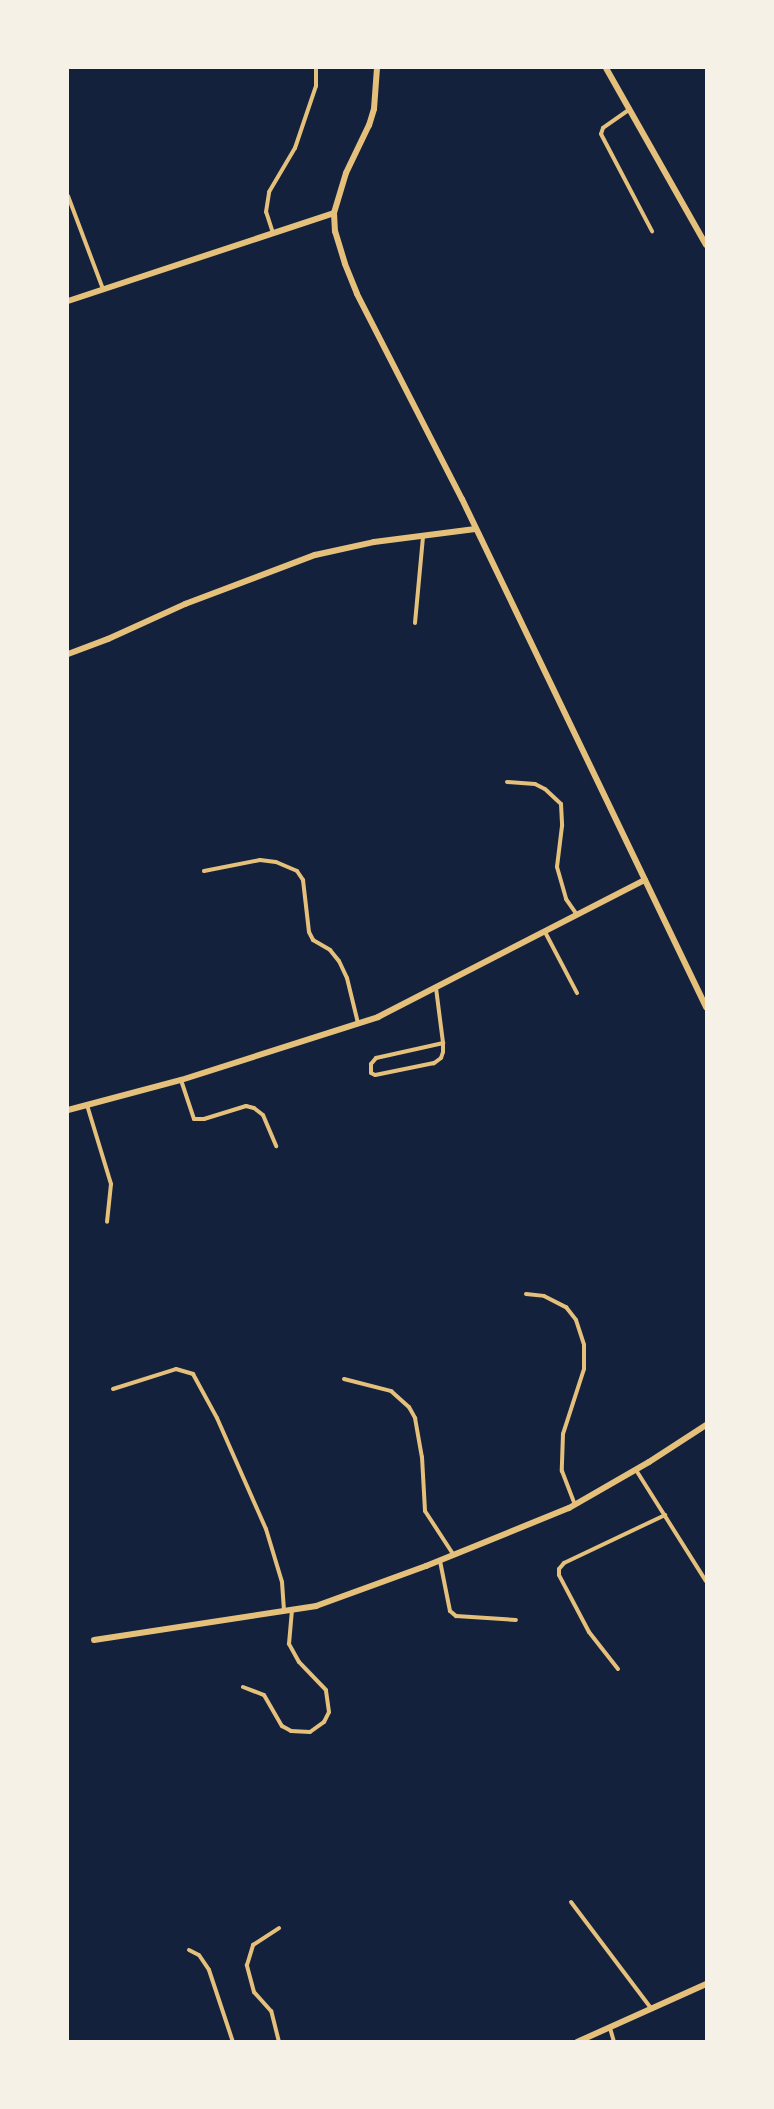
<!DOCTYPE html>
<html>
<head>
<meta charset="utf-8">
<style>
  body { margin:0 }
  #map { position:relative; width:774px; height:2109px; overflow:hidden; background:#14213d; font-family:"PT Sans",sans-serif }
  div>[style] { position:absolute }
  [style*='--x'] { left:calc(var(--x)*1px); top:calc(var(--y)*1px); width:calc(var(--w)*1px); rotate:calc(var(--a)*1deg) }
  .service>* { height:4px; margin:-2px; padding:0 2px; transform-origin:2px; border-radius:2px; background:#e5c07b }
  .minor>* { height:6px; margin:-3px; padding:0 3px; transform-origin:3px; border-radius:3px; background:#e5c07b }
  span { translate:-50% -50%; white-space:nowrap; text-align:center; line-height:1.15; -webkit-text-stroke:6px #f6f1e7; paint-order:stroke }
  .frame { position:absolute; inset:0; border:69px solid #f6f1e7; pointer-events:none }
</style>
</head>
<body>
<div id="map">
  <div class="service">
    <div style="--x:630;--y:109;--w:33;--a:145"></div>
    <div style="--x:603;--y:128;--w:6;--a:108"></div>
    <div style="--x:601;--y:134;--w:110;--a:62.3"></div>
    <div style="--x:68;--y:196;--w:99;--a:69.4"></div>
    <div style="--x:273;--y:233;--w:22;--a:-108"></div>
    <div style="--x:266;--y:212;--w:20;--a:-81"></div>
    <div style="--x:269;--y:192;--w:51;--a:-59.4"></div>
    <div style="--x:295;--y:148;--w:65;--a:-71.3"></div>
    <div style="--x:316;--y:86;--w:18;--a:-90"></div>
    <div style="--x:415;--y:623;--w:86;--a:-84.7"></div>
    <div style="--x:507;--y:782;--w:28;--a:4"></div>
    <div style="--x:535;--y:784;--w:11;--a:27"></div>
    <div style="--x:545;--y:789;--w:22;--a:43"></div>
    <div style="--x:561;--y:804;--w:22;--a:87"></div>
    <div style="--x:562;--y:826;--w:41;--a:97"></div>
    <div style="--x:557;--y:867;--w:33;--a:74"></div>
    <div style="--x:566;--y:899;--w:19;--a:55"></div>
    <div style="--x:204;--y:871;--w:57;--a:-11.1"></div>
    <div style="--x:260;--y:860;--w:16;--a:7"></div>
    <div style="--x:276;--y:862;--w:23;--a:23"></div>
    <div style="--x:297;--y:871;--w:11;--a:56"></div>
    <div style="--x:303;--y:880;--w:52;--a:83.4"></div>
    <div style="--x:309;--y:932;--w:9;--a:63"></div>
    <div style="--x:313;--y:940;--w:20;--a:30"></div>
    <div style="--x:330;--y:950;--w:14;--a:51"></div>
    <div style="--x:339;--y:961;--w:19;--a:65"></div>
    <div style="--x:347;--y:978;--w:46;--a:76.3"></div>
    <div style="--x:545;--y:932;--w:69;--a:62.3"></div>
    <div style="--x:436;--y:988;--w:55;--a:82.7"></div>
    <div style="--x:443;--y:1043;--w:9;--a:90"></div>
    <div style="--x:443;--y:1052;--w:6;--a:108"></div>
    <div style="--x:441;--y:1058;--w:9;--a:144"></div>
    <div style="--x:434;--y:1063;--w:60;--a:168.5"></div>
    <div style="--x:375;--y:1075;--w:4;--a:-153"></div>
    <div style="--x:371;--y:1073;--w:9;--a:-90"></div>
    <div style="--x:371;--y:1064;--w:8;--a:-50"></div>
    <div style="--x:376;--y:1058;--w:69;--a:-12.6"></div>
    <div style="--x:181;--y:1080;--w:41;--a:71.6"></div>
    <div style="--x:194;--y:1119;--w:10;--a:0"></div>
    <div style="--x:204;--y:1119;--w:44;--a:-17.2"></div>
    <div style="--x:246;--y:1106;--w:8;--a:14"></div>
    <div style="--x:254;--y:1108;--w:11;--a:38"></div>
    <div style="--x:263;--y:1115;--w:34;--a:67"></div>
    <div style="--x:87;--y:1105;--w:83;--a:73.1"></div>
    <div style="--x:111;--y:1184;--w:38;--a:96"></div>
    <div style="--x:526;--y:1294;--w:18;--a:6"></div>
    <div style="--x:544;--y:1296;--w:25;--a:27"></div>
    <div style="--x:566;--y:1307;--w:16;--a:52"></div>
    <div style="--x:576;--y:1320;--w:26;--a:72"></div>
    <div style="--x:584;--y:1345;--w:24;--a:90"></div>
    <div style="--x:584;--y:1369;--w:68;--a:107.9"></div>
    <div style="--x:563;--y:1434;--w:37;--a:92"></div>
    <div style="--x:562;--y:1471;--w:36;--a:69"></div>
    <div style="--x:344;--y:1379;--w:49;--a:14.3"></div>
    <div style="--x:391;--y:1391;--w:24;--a:42"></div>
    <div style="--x:409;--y:1407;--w:13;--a:61"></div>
    <div style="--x:415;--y:1418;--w:40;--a:80"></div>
    <div style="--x:422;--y:1457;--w:54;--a:86.8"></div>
    <div style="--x:425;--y:1511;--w:51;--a:56.9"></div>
    <div style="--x:113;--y:1389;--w:66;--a:-17.6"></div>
    <div style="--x:176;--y:1369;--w:18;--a:16"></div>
    <div style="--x:193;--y:1374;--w:50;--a:61.4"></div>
    <div style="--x:217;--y:1418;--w:121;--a:66.2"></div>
    <div style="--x:266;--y:1529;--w:55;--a:73.2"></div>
    <div style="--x:282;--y:1582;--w:29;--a:86"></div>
    <div style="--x:636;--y:1470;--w:131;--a:57.8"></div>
    <div style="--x:440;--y:1561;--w:51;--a:78.7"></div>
    <div style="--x:450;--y:1611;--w:8;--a:40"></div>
    <div style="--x:456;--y:1616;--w:60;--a:3.8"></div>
    <div style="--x:618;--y:1669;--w:47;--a:-128.1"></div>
    <div style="--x:589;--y:1632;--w:64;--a:-117.8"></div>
    <div style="--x:559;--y:1575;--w:6;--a:-90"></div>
    <div style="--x:559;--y:1569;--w:8;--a:-50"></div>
    <div style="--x:564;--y:1563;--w:112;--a:-25.4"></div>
    <div style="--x:243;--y:1687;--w:22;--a:21"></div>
    <div style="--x:264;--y:1695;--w:36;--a:60"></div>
    <div style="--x:282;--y:1726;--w:10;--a:29"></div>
    <div style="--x:291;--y:1731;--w:19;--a:3"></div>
    <div style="--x:310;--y:1732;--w:17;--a:-36"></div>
    <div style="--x:324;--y:1722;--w:11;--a:-63"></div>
    <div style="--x:329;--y:1712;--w:22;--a:-98"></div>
    <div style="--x:326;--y:1690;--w:39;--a:-134"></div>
    <div style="--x:299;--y:1662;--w:21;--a:-119"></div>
    <div style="--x:289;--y:1644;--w:33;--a:-85"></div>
    <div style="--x:571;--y:1902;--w:133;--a:53"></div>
    <div style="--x:189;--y:1950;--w:11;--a:27"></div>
    <div style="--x:199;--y:1955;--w:18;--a:56"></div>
    <div style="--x:209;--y:1970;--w:76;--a:71.6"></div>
    <div style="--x:610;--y:2028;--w:15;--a:74"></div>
    <div style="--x:279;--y:2042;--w:32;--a:-104"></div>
    <div style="--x:271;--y:2011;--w:25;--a:-132"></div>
    <div style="--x:254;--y:1992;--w:28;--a:-105"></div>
    <div style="--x:247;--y:1965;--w:21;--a:-73"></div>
    <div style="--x:253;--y:1945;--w:31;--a:-33"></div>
  </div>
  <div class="minor">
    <div style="--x:377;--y:68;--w:41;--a:94.2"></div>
    <div style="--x:374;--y:109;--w:17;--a:107"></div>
    <div style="--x:369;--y:125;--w:53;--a:115.6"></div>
    <div style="--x:346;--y:173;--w:42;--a:106.7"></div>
    <div style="--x:334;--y:213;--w:18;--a:87"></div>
    <div style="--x:335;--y:231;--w:34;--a:73"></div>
    <div style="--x:345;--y:264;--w:32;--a:68"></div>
    <div style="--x:357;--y:294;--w:230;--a:62.9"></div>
    <div style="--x:462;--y:499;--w:564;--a:64.34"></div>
    <div style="--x:606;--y:68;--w:203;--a:60.5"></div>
    <div style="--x:68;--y:301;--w:280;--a:-18.3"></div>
    <div style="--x:68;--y:654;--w:43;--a:-20.6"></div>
    <div style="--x:108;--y:639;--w:85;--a:-24.4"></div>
    <div style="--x:185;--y:604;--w:139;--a:-20.7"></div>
    <div style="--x:315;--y:555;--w:60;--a:-12.4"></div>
    <div style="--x:374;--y:542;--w:102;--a:-7.3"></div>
    <div style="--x:68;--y:1110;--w:117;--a:-14.9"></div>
    <div style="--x:181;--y:1080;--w:207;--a:-17.7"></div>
    <div style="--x:378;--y:1017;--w:300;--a:-27.2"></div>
    <div style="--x:94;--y:1640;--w:225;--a:-8.7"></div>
    <div style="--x:316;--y:1606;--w:117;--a:-20"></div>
    <div style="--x:426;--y:1566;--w:154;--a:-22.1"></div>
    <div style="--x:569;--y:1508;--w:92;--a:-29.9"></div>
    <div style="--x:649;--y:1462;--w:68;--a:-33"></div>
    <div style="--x:577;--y:2042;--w:141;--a:-24.2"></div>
  </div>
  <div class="frame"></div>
</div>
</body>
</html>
